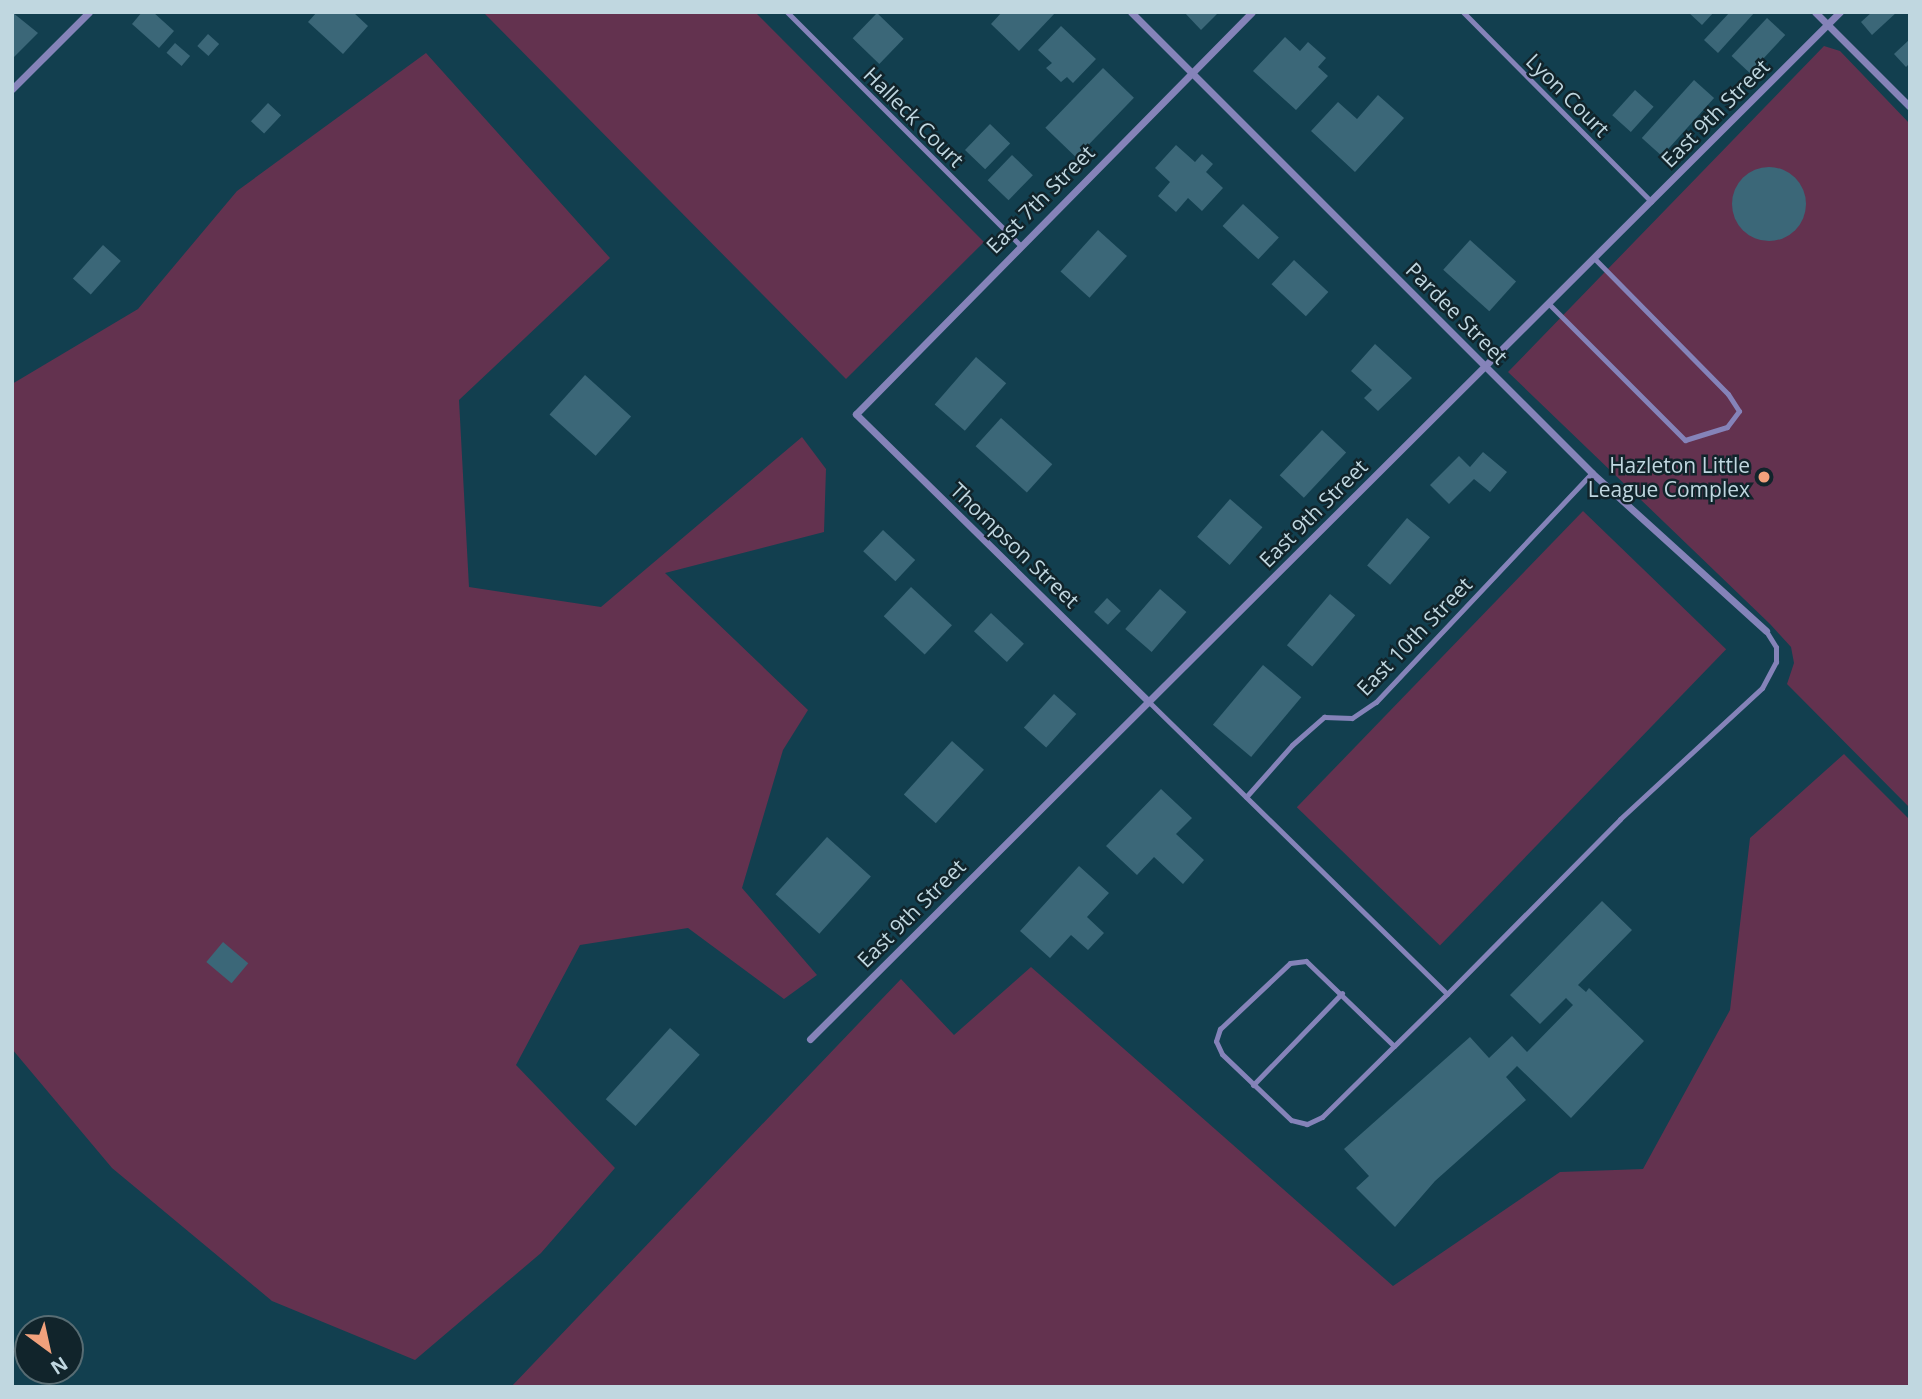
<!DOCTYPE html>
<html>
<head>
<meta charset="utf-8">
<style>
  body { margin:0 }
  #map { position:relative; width:1922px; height:1399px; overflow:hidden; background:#123f4f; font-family:"Open Sans",sans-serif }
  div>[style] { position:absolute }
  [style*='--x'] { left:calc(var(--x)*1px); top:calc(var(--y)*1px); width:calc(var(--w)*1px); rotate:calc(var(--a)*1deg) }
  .green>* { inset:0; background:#63324f; transform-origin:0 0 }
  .building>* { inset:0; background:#3b6778; transform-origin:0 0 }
  .round { border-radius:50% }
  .lane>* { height:5px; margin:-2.5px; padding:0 2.5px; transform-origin:2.5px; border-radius:2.5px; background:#8583b9 }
  .street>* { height:7px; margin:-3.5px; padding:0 3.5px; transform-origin:3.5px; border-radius:3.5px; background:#8583b9 }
  .dots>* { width:19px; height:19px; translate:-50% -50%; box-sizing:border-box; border:4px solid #11242b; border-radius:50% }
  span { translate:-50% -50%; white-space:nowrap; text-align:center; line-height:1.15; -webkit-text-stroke:5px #11242b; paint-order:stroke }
  .street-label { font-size:21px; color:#c0d7e0 }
  .poi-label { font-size:21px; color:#c0d7e0 }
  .right { translate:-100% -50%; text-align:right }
  .frame { position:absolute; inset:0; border:14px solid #c0d7e0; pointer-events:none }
  .north { position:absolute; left:14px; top:1315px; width:70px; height:70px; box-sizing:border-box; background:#11242b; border:2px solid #576c73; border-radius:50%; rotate:147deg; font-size:19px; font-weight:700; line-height:28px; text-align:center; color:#c0d7e0 }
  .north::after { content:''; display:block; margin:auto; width:24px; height:32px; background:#f1a17c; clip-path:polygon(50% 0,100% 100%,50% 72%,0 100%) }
</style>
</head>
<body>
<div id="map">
  <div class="green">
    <div style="clip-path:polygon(483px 12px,755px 12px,984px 242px,846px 379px)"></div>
    <div style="clip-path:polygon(1824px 46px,1840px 51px,1910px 124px,1910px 808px,1787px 684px,1794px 663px,1791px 647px,1770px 624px,1508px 372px)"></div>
    <div style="clip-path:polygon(426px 53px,610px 258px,459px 400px,469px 587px,601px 607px,802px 437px,826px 469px,824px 532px,665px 573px,808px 710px,783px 750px,742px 888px,817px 975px,784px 999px,688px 928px,580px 945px,516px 1065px,615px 1168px,541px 1253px,415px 1360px,272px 1301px,112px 1168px,12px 1049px,12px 384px,138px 309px,237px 191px)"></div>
    <div style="left:1583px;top:511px;width:199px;height:412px;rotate:44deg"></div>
    <div style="clip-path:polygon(1844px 754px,1910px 820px,1910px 1387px,511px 1387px,901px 979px,954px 1035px,1031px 967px,1393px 1286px,1560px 1172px,1643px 1169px,1730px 1010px,1750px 838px)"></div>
  </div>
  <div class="building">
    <div style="clip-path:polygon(12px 12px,38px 33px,12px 59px)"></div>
    <div style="clip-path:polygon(142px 12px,153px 12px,174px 31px,159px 48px,132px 24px)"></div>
    <div style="clip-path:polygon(317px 12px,353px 12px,368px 26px,343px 54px,308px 22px)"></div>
    <div style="clip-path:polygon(1002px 12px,1056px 12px,1019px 51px,991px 24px)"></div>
    <div style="clip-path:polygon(1184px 12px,1219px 12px,1201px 30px)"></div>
    <div style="clip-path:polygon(1688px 12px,1714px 12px,1702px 25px)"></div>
    <div style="clip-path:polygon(1730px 12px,1755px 12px,1718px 53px,1704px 40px)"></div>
    <div style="clip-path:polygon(1872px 12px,1897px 12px,1872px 35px,1861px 22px)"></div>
    <div style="left:877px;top:13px;width:37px;height:35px;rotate:44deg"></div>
    <div style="left:1767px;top:18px;width:25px;height:52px;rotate:43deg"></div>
    <div style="clip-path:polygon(1061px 26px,1096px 59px,1073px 83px,1067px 77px,1061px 82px,1046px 68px,1052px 63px,1038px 50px)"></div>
    <div style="left:208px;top:34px;width:15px;height:16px;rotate:42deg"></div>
    <div style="clip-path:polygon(1285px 37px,1300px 51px,1308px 42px,1326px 58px,1318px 67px,1328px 76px,1296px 110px,1253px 71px)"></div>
    <div style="clip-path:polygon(1910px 39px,1910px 63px,1906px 67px,1894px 54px)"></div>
    <div style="left:175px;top:43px;width:20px;height:13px;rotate:41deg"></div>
    <div style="left:1103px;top:68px;width:43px;height:83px;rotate:44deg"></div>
    <div style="left:1694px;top:80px;width:27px;height:78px;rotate:42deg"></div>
    <div style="left:1635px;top:90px;width:25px;height:34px;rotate:42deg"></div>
    <div style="clip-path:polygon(1378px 95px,1404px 118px,1355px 172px,1311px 131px,1338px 102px,1357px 119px)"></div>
    <div style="left:268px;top:103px;width:18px;height:25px;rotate:43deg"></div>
    <div style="left:990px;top:124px;width:28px;height:36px;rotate:44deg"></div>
    <div style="clip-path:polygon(1176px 145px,1195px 162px,1202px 154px,1213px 164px,1206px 172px,1223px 188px,1202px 211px,1188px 198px,1176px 212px,1158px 196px,1170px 182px,1155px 168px)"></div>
    <div style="left:1012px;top:155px;width:29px;height:35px;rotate:44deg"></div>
    <div class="round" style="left:1732px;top:167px;width:74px;height:74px"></div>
    <div style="left:1243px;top:204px;width:49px;height:30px;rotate:43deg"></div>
    <div style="left:1098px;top:230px;width:39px;height:56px;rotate:42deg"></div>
    <div style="left:1470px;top:240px;width:62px;height:40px;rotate:42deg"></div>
    <div style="left:103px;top:245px;width:24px;height:45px;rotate:42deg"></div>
    <div style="left:1294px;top:260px;width:47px;height:33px;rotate:43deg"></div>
    <div style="clip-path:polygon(1375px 344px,1412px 378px,1378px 411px,1364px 398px,1372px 390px,1351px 371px)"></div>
    <div style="left:976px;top:357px;width:40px;height:63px;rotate:41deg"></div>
    <div style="left:585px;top:375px;width:62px;height:53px;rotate:42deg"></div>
    <div style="left:1001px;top:418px;width:69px;height:38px;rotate:42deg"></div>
    <div style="left:1322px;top:430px;width:33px;height:62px;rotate:43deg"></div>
    <div style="clip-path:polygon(1483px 452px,1507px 472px,1490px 492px,1474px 479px,1449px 504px,1430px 485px,1459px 456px,1470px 467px)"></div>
    <div style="left:1230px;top:499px;width:43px;height:50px;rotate:41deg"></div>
    <div style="left:1407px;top:518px;width:30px;height:62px;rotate:40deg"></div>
    <div style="left:883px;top:530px;width:44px;height:29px;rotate:43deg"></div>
    <div style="left:911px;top:587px;width:56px;height:40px;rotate:43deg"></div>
    <div style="left:1160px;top:589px;width:35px;height:53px;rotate:41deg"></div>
    <div style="left:1330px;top:594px;width:33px;height:67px;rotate:40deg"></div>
    <div style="left:1107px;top:598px;width:19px;height:19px;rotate:43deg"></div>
    <div style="left:991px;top:613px;width:45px;height:25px;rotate:43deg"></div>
    <div style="left:1263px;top:665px;width:50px;height:78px;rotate:40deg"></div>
    <div style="left:1054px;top:694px;width:30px;height:45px;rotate:42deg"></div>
    <div style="left:952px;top:741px;width:43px;height:72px;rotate:42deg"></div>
    <div style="clip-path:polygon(1161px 789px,1192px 818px,1176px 834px,1204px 860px,1183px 884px,1154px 857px,1137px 875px,1106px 846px)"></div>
    <div style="left:827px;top:837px;width:59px;height:77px;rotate:42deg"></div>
    <div style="clip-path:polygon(1079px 866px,1109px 893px,1087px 917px,1104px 933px,1088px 950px,1071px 935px,1050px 958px,1020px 931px)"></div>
    <div style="clip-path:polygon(1602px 901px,1632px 930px,1578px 985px,1586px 992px,1589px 988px,1644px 1041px,1571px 1118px,1517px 1066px,1506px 1077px,1526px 1100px,1435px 1181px,1395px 1227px,1356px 1188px,1369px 1176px,1344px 1149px,1470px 1037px,1489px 1058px,1512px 1036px,1527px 1052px,1573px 1005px,1566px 998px,1540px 1024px,1510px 995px)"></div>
    <div style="left:223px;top:942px;width:33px;height:26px;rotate:40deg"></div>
    <div style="left:670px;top:1028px;width:40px;height:96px;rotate:42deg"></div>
  </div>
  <div class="lane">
    <div style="--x:787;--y:12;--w:328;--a:45"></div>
    <div style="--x:1463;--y:12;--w:267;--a:45.2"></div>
    <div style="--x:1548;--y:303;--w:194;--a:45"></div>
    <div style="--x:1685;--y:440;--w:44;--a:-17.2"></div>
    <div style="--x:1727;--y:427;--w:20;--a:-53"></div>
    <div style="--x:1739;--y:411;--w:20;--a:-123"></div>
    <div style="--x:1728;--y:394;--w:191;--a:-134.6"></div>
    <div style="--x:1149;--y:702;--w:417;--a:44.4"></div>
    <div style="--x:1447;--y:994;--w:74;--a:135.5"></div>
    <div style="--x:1394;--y:1046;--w:101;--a:135.4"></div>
    <div style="--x:1322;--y:1117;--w:17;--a:155"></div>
    <div style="--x:1307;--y:1124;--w:16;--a:-166"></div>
    <div style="--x:1291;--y:1120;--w:95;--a:-136.3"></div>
    <div style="--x:1222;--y:1054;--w:14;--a:-115"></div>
    <div style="--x:1216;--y:1041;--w:13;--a:-72"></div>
    <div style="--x:1220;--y:1029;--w:96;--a:-43.3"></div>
    <div style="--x:1290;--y:963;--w:16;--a:-7"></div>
    <div style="--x:1306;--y:961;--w:122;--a:44"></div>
    <div style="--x:1246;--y:797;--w:69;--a:-48.5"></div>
    <div style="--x:1292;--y:745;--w:43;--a:-41.2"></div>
    <div style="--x:1324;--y:717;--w:28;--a:2"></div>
    <div style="--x:1352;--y:718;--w:29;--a:-34"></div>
    <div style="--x:1376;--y:702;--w:315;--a:-46.7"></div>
    <div style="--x:1447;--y:994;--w:246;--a:-45.3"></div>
    <div style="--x:1620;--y:819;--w:193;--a:-42.7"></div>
    <div style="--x:1762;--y:688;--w:30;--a:-62"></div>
    <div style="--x:1776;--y:662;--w:15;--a:-90"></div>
    <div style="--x:1776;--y:647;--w:19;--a:-122"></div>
    <div style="--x:1253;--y:1085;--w:128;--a:-45.9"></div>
  </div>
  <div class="street">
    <div style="--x:1131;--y:12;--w:652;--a:45"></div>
    <div style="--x:1592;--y:473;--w:235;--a:42.2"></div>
    <div style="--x:1815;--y:12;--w:134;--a:45"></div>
    <div style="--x:12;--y:89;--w:109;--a:-45"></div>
    <div style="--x:1149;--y:702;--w:411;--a:-135.5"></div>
    <div style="--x:856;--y:414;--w:564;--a:-45.43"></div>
    <div style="--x:810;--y:1039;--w:1455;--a:-44.92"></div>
  </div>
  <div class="dots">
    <div style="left:1764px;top:477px;background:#f1a17c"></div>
  </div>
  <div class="street-label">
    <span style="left:1568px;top:95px;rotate:45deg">Lyon Court</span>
    <span style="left:1715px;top:113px;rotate:-45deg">East 9th Street</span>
    <span style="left:914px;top:117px;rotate:45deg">Halleck Court</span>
    <span style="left:1040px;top:199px;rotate:-45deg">East 7th Street</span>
    <span style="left:1457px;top:313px;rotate:45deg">Pardee Street</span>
    <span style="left:1313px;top:513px;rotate:-45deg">East 9th Street</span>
    <span style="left:1015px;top:545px;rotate:44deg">Thompson Street</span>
    <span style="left:1414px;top:636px;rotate:-46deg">East 10th Street</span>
    <span style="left:911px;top:913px;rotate:-45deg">East 9th Street</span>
  </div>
  <div class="poi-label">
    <span class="right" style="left:1750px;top:477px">Hazleton Little<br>League Complex</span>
  </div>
  <div class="frame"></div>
  <div class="north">N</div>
</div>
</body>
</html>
